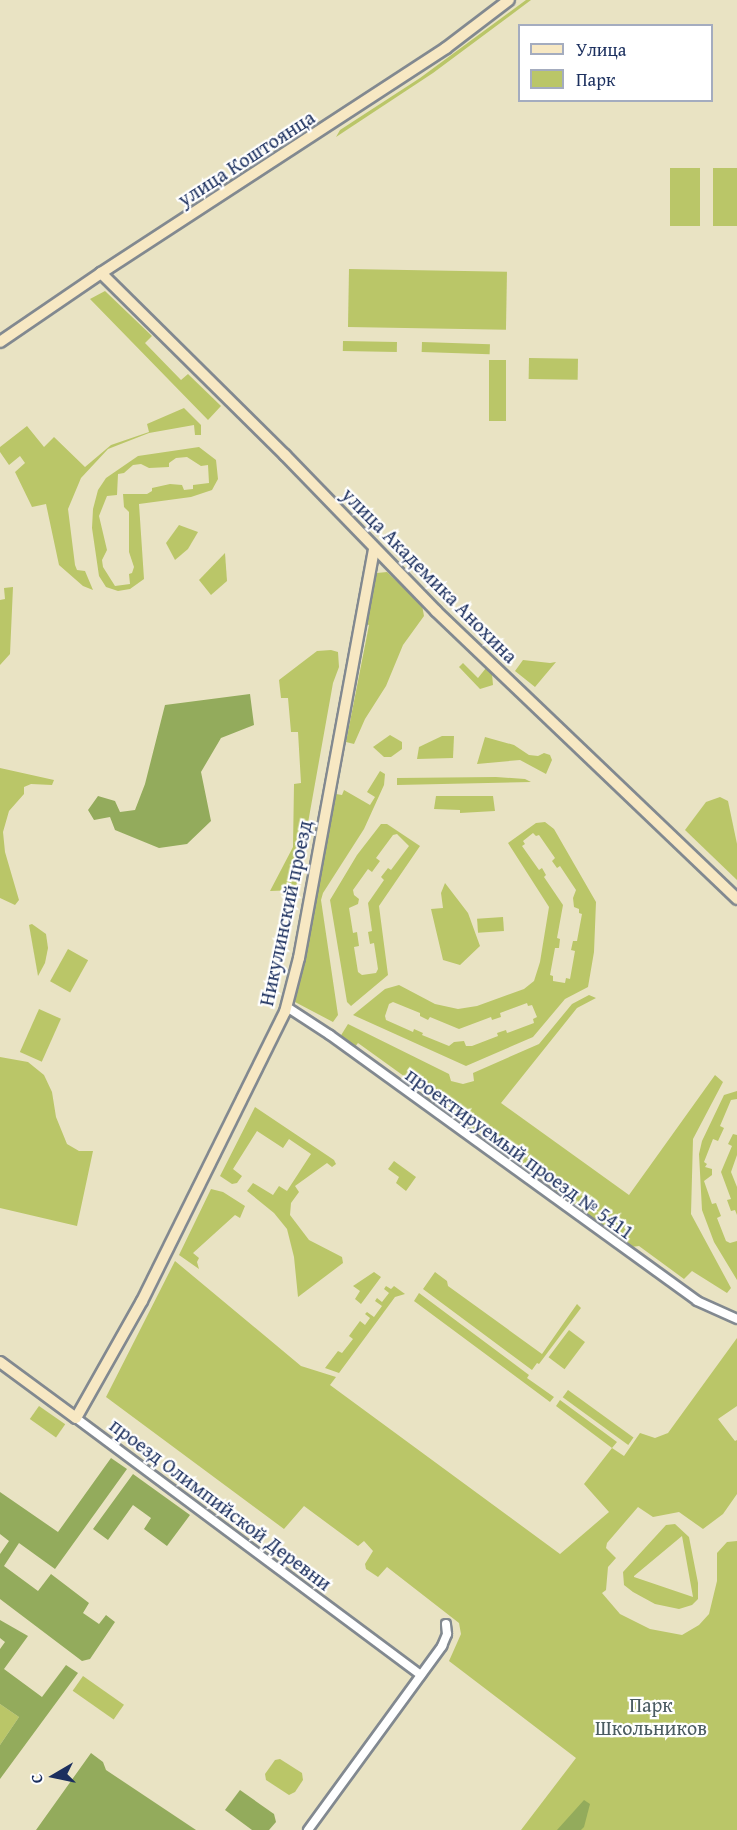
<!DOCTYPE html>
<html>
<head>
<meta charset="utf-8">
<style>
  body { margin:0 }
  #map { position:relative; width:737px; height:1830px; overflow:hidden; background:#e9e3c3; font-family:"Gentium Book Plus",serif }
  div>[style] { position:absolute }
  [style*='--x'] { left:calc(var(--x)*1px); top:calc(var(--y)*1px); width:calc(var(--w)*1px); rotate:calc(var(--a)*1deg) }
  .green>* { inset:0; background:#bac668; transform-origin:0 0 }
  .forest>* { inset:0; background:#93ab5c }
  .roads { filter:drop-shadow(2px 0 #828990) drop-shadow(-2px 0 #828990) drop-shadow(0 2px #828990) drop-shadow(0 -2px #828990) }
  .street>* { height:8px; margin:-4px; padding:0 4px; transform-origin:4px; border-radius:4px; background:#fff }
  .secondary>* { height:10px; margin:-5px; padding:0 5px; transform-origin:5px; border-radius:5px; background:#f7e8c3 }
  span { translate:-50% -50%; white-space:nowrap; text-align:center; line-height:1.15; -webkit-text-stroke:4.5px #fff; paint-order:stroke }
  .street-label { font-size:20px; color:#1b2f5e }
  .park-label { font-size:20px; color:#4b5c61 }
  .legend { position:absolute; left:518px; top:24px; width:195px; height:78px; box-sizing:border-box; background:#fff; border:2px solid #a4acbf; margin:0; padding:8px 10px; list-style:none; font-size:18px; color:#1b2f5e }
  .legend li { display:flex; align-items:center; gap:12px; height:30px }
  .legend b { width:30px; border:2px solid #a4acbf }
  .north { position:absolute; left:24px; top:1746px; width:60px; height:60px; -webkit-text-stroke:4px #fff; paint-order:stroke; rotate:261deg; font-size:16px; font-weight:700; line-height:24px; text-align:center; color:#1b2f5e }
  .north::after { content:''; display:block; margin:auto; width:21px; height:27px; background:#1b2f5e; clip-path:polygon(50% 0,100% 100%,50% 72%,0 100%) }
</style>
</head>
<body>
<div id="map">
  <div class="green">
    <div style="clip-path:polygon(526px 0,531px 0,433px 73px,336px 137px,340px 130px,420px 78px)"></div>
    <div style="left:670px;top:168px;width:30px;height:58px"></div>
    <div style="left:713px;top:168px;width:24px;height:58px"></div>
    <div style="left:349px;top:269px;width:158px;height:58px;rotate:1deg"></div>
    <div style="clip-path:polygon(105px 291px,152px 336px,145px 343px,181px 380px,188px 374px,221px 406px,208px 420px,90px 299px)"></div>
    <div style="left:343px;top:341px;width:54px;height:10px;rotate:1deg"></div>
    <div style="left:422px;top:342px;width:68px;height:10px;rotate:2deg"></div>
    <div style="left:529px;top:358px;width:49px;height:21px;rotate:1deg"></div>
    <div style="left:489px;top:360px;width:17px;height:61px"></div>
    <div style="clip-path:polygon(184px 408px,201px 425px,201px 435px,195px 435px,194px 425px,149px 433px,108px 449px,81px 478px,68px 509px,75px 565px,77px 570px,85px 571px,93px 590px,83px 586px,59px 565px,46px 504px,32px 507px,15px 472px,25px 463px,20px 456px,9px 465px,0 452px,0 447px,27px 426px,44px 447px,54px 437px,85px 467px,111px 445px,149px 432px,147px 424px)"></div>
    <div style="clip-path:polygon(evenodd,199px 447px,216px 460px,218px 479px,212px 490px,191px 497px,139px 504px,144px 579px,130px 589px,118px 591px,106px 587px,99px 576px,92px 528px,93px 509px,98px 490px,106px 478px,138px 456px,199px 447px,187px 457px,201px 466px,208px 465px,209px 483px,193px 485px,193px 489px,184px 490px,182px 485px,170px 484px,152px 488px,152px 491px,147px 494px,123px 494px,124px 507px,129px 512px,129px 552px,134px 567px,132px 573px,129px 574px,130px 584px,115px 586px,103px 567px,102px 560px,107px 550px,99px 516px,107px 496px,117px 495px,118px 474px,124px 473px,133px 465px,141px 464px,149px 468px,169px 467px,169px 463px,176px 458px,187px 457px)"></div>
    <div style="clip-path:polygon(179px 525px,198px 532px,188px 549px,175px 560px,166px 543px)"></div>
    <div style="clip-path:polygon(225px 553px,227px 581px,211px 595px,199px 580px)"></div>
    <div style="clip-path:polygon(387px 572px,422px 605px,424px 616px,403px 645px,386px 686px,365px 719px,354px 744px,346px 742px,369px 625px,366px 624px,374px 579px,377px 573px)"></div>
    <div style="clip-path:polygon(13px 587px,10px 654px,0 665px,0 600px,5px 599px,4px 588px)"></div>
    <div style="clip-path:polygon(331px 650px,338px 652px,339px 667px,333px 683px,296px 890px,270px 891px,293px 847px,294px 784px,301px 783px,298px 732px,291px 732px,288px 698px,281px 698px,279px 680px,317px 651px)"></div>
    <div style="clip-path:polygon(523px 660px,550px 663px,556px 662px,535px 687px,515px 671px)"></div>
    <div style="clip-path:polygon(463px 663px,478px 678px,486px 668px,492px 674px,493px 685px,480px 689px,459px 667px)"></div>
    <div style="clip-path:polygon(390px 735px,402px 742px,402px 749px,391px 757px,384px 757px,373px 747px)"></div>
    <div style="clip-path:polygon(442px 736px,454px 736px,453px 758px,417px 759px,419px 747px)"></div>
    <div style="clip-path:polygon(485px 737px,514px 745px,529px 755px,538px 756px,544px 753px,550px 755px,552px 760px,546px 774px,520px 760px,477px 764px)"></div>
    <div style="clip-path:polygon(0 768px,54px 780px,52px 785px,31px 784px,24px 787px,24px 794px,9px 811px,3px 832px,5px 852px,19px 900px,15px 905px,0 898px)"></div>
    <div style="clip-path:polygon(380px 771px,385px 774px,384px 785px,364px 829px,323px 893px,321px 900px,338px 1015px,333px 1022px,295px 1002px,336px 794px,342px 795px,344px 790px,370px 805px,375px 797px,367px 792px)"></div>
    <div style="clip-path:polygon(496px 777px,525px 779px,531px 782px,397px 785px,397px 778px)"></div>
    <div style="clip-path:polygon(436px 796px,493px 796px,495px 811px,460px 813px,460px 810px,434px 809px)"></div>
    <div style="clip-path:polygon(720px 797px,728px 801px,737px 844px,737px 880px,685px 830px,706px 802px)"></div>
    <div style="clip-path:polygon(evenodd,545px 822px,554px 829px,596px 902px,594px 952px,588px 987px,565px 999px,533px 1037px,466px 1066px,353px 1015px,385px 989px,399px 985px,435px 1004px,458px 1009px,477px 1006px,524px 989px,534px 981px,540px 962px,549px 907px,508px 843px,536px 823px,545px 822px,533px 833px,536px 836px,539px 835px,555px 858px,552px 861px,557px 868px,560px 866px,576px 890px,573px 898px,574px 907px,579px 909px,579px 913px,582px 914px,577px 941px,573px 941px,571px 950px,575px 951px,570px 979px,566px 978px,565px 983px,553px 981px,553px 976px,550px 975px,555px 948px,559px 948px,560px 939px,557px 938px,563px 905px,544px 877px,546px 875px,542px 868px,539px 870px,522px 846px,525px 844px,523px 841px,533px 833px,545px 822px,393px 1002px,420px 1013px,420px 1016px,428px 1020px,430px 1017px,459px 1029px,491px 1017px,492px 1020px,501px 1017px,500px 1013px,527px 1003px,528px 1006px,532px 1005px,537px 1017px,533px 1019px,534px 1023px,507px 1033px,506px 1030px,497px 1033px,498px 1036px,472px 1046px,466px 1046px,464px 1041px,454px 1042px,449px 1046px,422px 1035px,423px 1033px,414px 1029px,413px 1032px,386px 1020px,385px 1016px,389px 1004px,393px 1002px)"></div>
    <div style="clip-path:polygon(evenodd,381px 824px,387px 824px,420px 846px,379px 906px,388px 975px,351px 1006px,347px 1002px,330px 900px,357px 855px,381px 824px,397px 834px,409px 846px,391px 870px,388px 868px,381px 877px,384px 880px,368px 903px,372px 931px,368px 932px,370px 944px,374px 943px,378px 969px,376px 973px,362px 975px,358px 972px,354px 947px,359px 946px,357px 932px,353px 933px,349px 908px,358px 904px,359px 899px,354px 895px,353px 890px,368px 869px,372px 872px,380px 861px,376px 858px,393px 835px,397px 834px)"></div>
    <div style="clip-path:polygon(445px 883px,468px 913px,480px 946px,460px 965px,443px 960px,431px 909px,443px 908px,441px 893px)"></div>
    <div style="left:503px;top:917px;width:14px;height:26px;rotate:86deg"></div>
    <div style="clip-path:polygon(32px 924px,46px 934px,48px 948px,45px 963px,38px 976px,29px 925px)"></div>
    <div style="left:68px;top:949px;width:23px;height:37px;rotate:29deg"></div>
    <div style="clip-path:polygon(589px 995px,596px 998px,577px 1008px,501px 1103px,629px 1195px,715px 1075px,723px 1082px,693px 1139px,691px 1214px,731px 1288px,727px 1293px,692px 1271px,684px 1279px,639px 1246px,631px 1247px,556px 1192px,556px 1186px,479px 1131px,472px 1132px,451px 1116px,451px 1110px,358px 1043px,354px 1048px,340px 1037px,348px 1024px,449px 1074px,451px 1081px,463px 1084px,474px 1081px,473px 1073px,539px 1044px,572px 1004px)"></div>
    <div style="left:39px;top:1009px;width:24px;height:47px;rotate:24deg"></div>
    <div style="clip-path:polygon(0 1057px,28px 1062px,44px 1075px,52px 1092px,56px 1117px,67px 1144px,79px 1151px,93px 1151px,77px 1226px,0 1208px)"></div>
    <div style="clip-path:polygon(737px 1091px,737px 1099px,731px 1100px,720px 1126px,724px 1128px,718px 1141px,713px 1139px,704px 1162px,707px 1164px,705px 1167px,712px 1169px,712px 1175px,704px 1181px,712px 1204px,716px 1203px,721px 1216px,717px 1218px,726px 1241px,730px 1243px,737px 1241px,737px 1280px,714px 1242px,702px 1210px,699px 1154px,702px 1141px,724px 1095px)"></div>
    <div style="clip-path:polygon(255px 1107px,334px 1160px,336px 1164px,332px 1167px,327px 1163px,295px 1186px,299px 1192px,291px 1203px,290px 1215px,309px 1240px,342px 1257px,343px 1263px,298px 1297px,294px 1257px,287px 1229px,274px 1213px,247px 1191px,253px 1183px,273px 1195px,279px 1186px,287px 1191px,311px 1154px,289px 1139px,283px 1148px,257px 1131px,233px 1169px,242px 1176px,237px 1183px,232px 1184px,220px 1176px)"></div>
    <div style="clip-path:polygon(733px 1134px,737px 1135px,737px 1155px,731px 1172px,737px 1187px,737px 1215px,735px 1210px,731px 1211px,727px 1200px,731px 1199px,721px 1172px,732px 1146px,728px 1144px)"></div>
    <div style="clip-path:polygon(394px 1161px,416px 1177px,406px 1191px,396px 1183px,399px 1177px,388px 1169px)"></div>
    <div style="clip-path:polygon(211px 1189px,223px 1192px,245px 1206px,240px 1218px,235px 1215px,193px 1253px,199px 1258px,197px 1262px,199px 1269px,179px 1255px)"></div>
    <div style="clip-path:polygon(175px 1261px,301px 1366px,336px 1377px,330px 1385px,560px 1554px,609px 1512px,584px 1484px,612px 1448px,556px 1406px,560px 1400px,617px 1442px,612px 1448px,624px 1456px,640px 1433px,655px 1438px,668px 1433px,737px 1338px,737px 1406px,718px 1419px,735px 1441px,737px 1440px,737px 1494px,723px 1514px,703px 1529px,679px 1512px,653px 1517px,638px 1507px,607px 1543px,606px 1548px,616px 1558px,608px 1567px,606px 1590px,602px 1593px,620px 1614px,650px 1629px,682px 1635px,699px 1625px,709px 1614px,717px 1581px,717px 1553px,727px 1542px,737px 1541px,737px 1830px,521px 1830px,576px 1758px,449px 1661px,461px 1634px,459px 1623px,387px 1567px,378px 1577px,366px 1569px,365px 1564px,373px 1551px,364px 1541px,358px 1546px,304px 1506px,284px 1529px,106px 1397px)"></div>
    <div style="clip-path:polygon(374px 1272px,381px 1277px,361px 1304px,355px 1299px,360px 1291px,353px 1286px)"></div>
    <div style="clip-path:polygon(435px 1272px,447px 1281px,448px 1286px,542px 1354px,577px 1304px,581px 1308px,539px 1364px,537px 1363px,532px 1370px,423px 1289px)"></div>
    <div style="clip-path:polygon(386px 1286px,391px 1289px,394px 1286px,405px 1294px,395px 1297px,339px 1373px,325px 1368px,338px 1351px,342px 1353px,353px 1339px,349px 1336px,360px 1321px,365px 1325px,370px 1318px,365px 1314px,367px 1312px,374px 1317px,382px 1306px,375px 1301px,377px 1298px,382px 1302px,389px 1293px,384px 1289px)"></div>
    <div style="clip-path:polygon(419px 1293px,529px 1375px,527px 1378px,554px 1397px,550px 1402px,414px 1301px)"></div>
    <div style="left:569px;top:1330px;width:20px;height:34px;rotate:37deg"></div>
    <div style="left:568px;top:1390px;width:81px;height:9px;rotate:36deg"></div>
    <div style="left:39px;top:1406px;width:32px;height:16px;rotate:35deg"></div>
    <div style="clip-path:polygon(evenodd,675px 1524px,689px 1537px,698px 1583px,698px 1599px,692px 1605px,679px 1609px,655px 1604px,633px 1592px,624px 1585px,623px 1572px,666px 1525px,675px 1524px,682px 1536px,693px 1597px,634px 1577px,634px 1576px,682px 1536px)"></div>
    <div style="left:83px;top:1676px;width:50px;height:18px;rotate:35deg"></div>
    <div style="clip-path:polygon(0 1704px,19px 1717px,0 1745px)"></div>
    <div style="clip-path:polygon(280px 1759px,302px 1773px,303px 1780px,295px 1792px,289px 1795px,266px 1780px,265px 1774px,275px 1760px)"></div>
  </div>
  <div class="forest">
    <div style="clip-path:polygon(250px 694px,254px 725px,221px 738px,201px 772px,211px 821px,187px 844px,159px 848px,115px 830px,110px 817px,94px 820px,88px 810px,98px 796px,115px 801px,120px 812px,135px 810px,145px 784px,165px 705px)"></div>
    <div style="clip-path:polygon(111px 1458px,127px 1469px,55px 1569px,19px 1543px,4px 1566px,38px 1591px,51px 1574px,89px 1603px,83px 1613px,99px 1624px,106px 1615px,115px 1622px,90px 1659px,82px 1661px,0 1599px,0 1554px,9px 1541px,0 1534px,0 1492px,58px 1532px)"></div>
    <div style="clip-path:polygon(133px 1474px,190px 1515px,167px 1546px,144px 1529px,151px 1518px,133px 1505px,108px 1540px,93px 1529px)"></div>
    <div style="clip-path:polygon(0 1620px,28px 1636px,4px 1669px,42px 1697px,66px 1665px,78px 1673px,0 1779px,0 1745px,19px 1717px,0 1704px,0 1649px,5px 1642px,0 1638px)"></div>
    <div style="clip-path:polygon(91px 1753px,103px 1762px,106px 1770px,196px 1830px,36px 1830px)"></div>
    <div style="clip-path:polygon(240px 1790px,274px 1814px,276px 1822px,269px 1830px,252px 1830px,225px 1810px)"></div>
    <div style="clip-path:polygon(584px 1800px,590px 1804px,584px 1827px,581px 1830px,557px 1830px)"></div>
  </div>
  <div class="roads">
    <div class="street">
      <div style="--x:287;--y:1007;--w:51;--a:33.1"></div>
      <div style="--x:330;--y:1035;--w:453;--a:35.9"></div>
      <div style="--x:697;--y:1301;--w:44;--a:24.2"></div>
      <div style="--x:76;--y:1418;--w:430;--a:36.7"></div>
      <div style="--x:308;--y:1830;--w:228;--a:-53.9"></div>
      <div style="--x:442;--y:1646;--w:13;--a:-67"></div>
      <div style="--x:447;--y:1634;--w:10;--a:-96"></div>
    </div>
    <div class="secondary">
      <div style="--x:101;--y:273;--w:259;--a:44.7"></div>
      <div style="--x:285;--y:455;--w:217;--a:45.9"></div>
      <div style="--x:436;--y:611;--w:417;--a:43.7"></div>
      <div style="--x:0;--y:342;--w:122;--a:-34.3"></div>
      <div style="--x:101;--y:273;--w:412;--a:-33.1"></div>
      <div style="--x:446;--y:48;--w:79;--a:-37.3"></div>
      <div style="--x:0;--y:1362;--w:94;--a:36.4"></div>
      <div style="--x:76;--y:1418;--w:134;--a:-60.6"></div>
      <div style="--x:142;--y:1301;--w:322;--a:-63.7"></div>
      <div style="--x:285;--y:1012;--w:56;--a:-75.5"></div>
      <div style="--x:299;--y:958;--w:416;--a:-79.6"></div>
    </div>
  </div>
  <div class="street-label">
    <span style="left:246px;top:158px;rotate:-33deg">улица Коштоянца</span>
    <span style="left:430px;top:575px;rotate:45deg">улица Академика Анохина</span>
    <span style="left:285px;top:913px;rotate:-78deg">Никулинский проезд</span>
    <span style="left:520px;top:1153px;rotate:36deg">проектируемый проезд № 5411</span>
    <span style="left:221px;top:1504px;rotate:37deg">проезд Олимпийской Деревни</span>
  </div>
  <div class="park-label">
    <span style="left:651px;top:1716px">Парк<br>Школьников</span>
  </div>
  <ul class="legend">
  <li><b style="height:8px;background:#f7e8c3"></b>Улица</li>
  <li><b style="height:16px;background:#bac668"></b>Парк</li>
  </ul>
  <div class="north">С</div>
</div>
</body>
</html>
